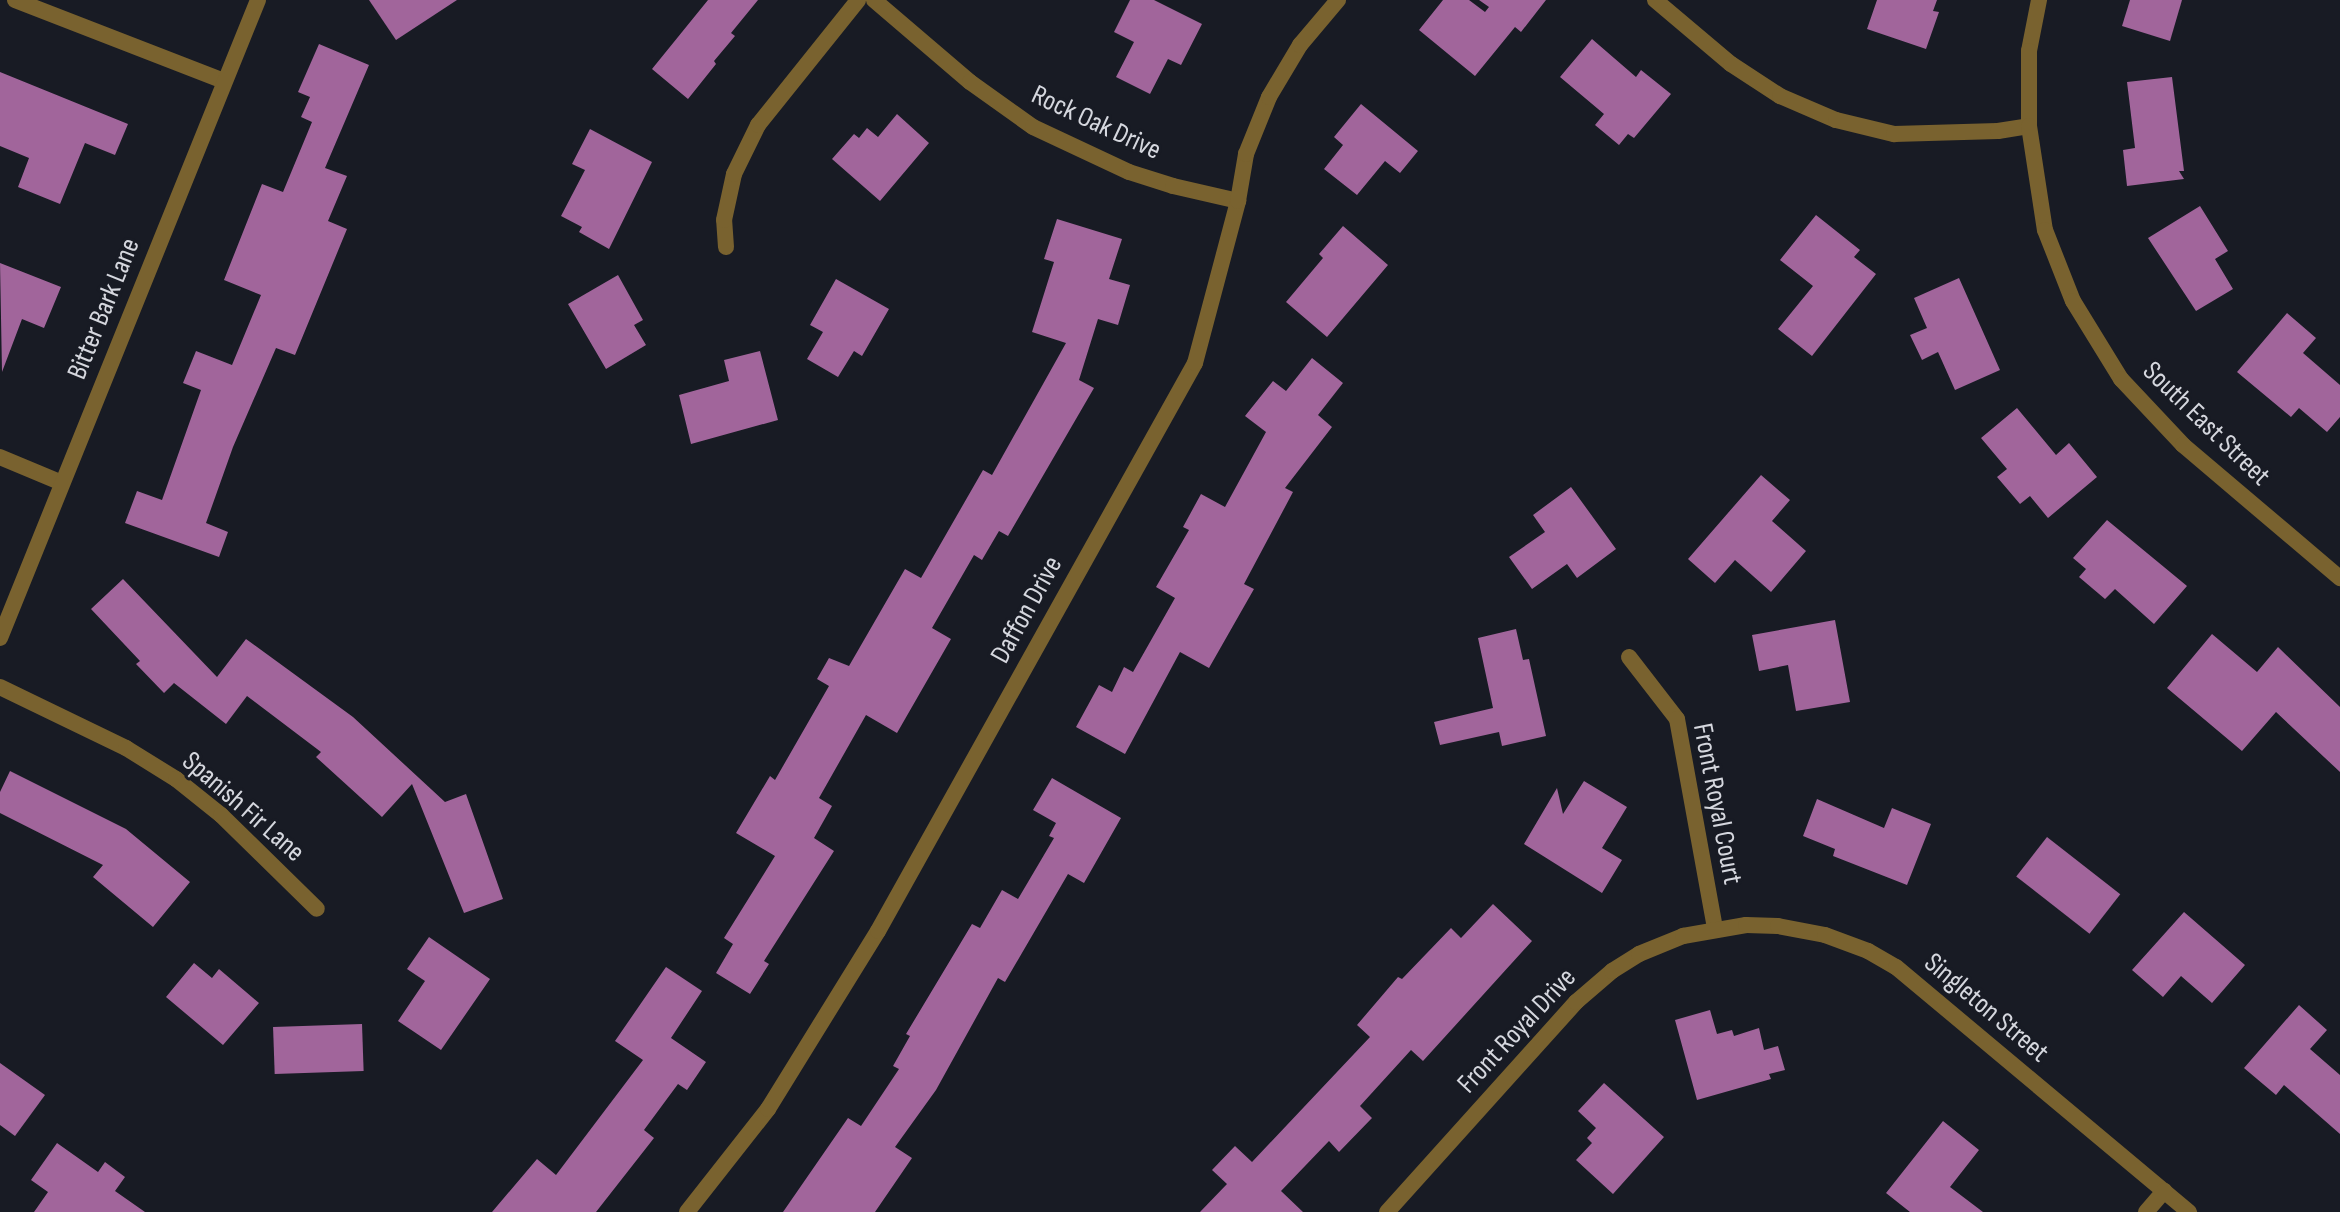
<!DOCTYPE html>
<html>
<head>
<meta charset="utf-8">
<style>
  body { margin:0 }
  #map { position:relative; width:2340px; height:1212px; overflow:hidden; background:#181b24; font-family:"Sofia Sans Condensed",sans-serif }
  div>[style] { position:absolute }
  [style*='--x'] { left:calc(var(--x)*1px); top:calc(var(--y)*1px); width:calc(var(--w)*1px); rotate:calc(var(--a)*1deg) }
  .building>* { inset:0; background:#a1659b; transform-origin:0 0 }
  .minor>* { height:16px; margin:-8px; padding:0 8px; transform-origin:8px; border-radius:8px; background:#79622f }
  span { translate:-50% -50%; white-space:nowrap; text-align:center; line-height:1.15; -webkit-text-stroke:6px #181b24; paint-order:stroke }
  .street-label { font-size:28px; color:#d5d7de }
</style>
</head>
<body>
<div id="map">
  <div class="building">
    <div style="clip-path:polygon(369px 0,457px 0,396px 40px)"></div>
    <div style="clip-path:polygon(708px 0,758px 0,731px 33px,735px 36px,714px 61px,716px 64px,688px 99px,652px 69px)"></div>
    <div style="clip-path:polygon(1130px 0,1154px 0,1202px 24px,1181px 65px,1168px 59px,1150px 94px,1116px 77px,1134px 42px,1114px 32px)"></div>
    <div style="clip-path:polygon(1443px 0,1469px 0,1485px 12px,1489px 7px,1479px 0,1546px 0,1521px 32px,1515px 27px,1475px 76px,1419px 30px)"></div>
    <div style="clip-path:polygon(1877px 0,1937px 0,1933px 11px,1939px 12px,1926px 49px,1867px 29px)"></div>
    <div style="clip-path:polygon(2130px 0,2182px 0,2170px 41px,2122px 26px)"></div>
    <div style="clip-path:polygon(1592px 39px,1636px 77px,1641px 70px,1671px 94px,1634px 138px,1628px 134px,1619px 145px,1595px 125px,1604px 114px,1560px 77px)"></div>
    <div style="clip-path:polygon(319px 44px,369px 65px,325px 168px,347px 176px,328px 221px,347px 229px,295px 355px,276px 348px,233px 447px,206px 523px,228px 532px,219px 557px,125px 523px,137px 491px,162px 500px,201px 390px,183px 383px,196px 351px,232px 365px,261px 295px,224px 280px,262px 184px,283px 192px,312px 122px,301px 117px,310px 97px,298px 92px)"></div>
    <div style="clip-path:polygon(0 72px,128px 124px,115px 155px,85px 143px,60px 204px,18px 187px,29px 158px,0 146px)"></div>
    <div style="clip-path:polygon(2172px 77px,2184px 171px,2179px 171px,2184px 179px,2127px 186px,2123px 150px,2135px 148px,2127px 82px)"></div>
    <div style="clip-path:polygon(1361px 104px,1418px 151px,1400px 173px,1385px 161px,1357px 195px,1324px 169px,1343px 145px,1334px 137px)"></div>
    <div style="clip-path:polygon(897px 114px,929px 143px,880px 201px,832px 159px,854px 134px,859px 138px,867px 128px,878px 137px)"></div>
    <div style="clip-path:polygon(590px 129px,652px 162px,609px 249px,579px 232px,582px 227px,561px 216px,585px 170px,572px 164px)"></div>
    <div style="clip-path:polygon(2200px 206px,2228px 251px,2215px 259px,2233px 289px,2196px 311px,2148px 238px)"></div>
    <div style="clip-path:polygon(1816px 215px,1860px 250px,1854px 257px,1876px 274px,1812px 356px,1778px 329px,1813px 286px,1780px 260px)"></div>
    <div style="clip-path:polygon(1057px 219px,1122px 239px,1109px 279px,1130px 285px,1118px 325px,1098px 319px,1079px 380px,1094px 388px,1008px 536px,999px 531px,982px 560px,974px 555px,932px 628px,951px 639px,897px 733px,866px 715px,819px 798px,832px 806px,814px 838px,834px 851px,764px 961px,769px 964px,750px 994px,716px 973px,733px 944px,724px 938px,775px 856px,736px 833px,770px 776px,775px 780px,829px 686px,817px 679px,829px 658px,849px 666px,905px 569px,921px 578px,983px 470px,992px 475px,1066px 343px,1032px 332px,1054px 262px,1044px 259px)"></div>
    <div style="clip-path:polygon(1343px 226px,1388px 265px,1327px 337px,1286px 302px,1323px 258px,1319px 254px)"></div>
    <div style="clip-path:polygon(0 263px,61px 287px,44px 328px,22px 319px,2px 372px)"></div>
    <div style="clip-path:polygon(618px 275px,643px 320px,634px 325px,646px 345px,606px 369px,568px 304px)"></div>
    <div style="clip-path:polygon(1959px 278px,2000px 370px,1955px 390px,1938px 352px,1922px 360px,1910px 335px,1927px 328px,1914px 298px)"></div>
    <div style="clip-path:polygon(836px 279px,889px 309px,862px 356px,854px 351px,838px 377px,807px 359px,823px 332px,810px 325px)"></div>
    <div style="clip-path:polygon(2287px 313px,2316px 338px,2303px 353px,2340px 385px,2340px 417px,2327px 432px,2299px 408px,2291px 417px,2237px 372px)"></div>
    <div style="clip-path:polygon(760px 351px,778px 420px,691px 444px,679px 395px,729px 381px,724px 360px)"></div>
    <div style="clip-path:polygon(1312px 358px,1343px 383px,1318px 415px,1332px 427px,1285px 488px,1293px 492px,1244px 584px,1254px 589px,1209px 668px,1180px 652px,1125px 754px,1076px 727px,1099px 685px,1112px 692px,1124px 667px,1133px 672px,1175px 598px,1156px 587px,1189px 530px,1183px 527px,1201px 494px,1225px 507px,1266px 432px,1245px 416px,1273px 381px,1286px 391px)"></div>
    <div style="clip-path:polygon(2017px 408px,2056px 455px,2069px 443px,2097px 477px,2048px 518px,2030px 496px,2020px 504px,1997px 477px,2007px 469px,1981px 438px)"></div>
    <div style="clip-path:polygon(1761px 475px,1790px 500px,1772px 521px,1806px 551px,1771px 592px,1735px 560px,1715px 583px,1688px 559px)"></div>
    <div style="clip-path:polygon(1571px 487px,1616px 549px,1577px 578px,1567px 564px,1532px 589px,1509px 557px,1545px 532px,1533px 515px)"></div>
    <div style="clip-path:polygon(2107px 520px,2187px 586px,2154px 624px,2115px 589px,2105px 599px,2079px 577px,2086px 569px,2073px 558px)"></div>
    <div style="clip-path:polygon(123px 579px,217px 677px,246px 639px,353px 717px,445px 802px,466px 794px,503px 899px,464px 913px,412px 784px,382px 817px,316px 757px,321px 752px,247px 696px,226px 724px,174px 683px,164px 693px,136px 664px,140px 661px,91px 609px)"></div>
    <div style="clip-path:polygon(1835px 620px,1850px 702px,1796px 711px,1788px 665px,1759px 671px,1752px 635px)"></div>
    <div style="clip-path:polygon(1516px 629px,1523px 660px,1529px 659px,1546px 736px,1502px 746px,1499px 732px,1440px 745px,1434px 722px,1493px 708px,1478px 638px)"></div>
    <div style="clip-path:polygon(2212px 634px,2257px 672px,2278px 647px,2340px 707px,2340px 772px,2276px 712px,2242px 751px,2167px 688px)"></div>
    <div style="clip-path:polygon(10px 771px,126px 829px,190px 882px,153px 927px,93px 877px,103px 865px,0 813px,0 792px)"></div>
    <div style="clip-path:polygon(1052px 778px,1121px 818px,1084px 883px,1068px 874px,1005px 982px,998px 978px,936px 1090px,895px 1147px,912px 1158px,875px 1212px,783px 1212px,848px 1118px,861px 1126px,899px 1069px,893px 1066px,910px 1036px,906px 1034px,972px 924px,980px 928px,1002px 890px,1018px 899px,1054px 838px,1049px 836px,1056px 823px,1033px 810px)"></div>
    <div style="clip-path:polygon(1584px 781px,1627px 807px,1602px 848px,1622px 860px,1602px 893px,1524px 844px,1557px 788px,1563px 814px)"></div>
    <div style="clip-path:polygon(1817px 799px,1884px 828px,1892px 808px,1931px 824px,1907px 885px,1833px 856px,1835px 849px,1803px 836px)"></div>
    <div style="left:2047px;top:837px;width:93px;height:50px;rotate:38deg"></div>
    <div style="clip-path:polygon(1493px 904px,1532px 941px,1423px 1061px,1411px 1050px,1360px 1106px,1372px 1118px,1339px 1152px,1329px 1141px,1281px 1191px,1303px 1212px,1200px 1212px,1227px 1184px,1212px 1170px,1235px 1146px,1252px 1162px,1370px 1037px,1357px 1025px,1398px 977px,1402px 979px,1451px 928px,1461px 938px)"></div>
    <div style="clip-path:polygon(2184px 912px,2245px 965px,2212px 1003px,2181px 976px,2163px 997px,2132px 970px)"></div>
    <div style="clip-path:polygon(429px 937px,490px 979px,441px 1050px,398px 1021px,425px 981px,407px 969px)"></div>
    <div style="clip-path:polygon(194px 963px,212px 978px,219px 969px,259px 1003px,223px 1045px,166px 997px)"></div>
    <div style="clip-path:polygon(666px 967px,702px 991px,671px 1038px,706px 1062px,687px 1090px,678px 1084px,644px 1130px,654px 1138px,596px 1212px,492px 1212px,537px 1159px,556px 1175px,643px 1060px,615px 1041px)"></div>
    <div style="clip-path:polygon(2299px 1005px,2327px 1030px,2310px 1049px,2340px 1075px,2340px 1134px,2284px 1085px,2276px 1095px,2244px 1068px)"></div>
    <div style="clip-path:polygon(1710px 1010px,1717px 1034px,1732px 1030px,1734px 1036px,1759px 1028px,1764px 1050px,1778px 1046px,1785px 1070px,1769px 1074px,1771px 1079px,1697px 1100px,1675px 1020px)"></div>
    <div style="left:362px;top:1024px;width:47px;height:89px;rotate:88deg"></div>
    <div style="clip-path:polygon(0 1063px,45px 1095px,15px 1136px,0 1125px)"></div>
    <div style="clip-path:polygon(1604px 1083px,1664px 1137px,1613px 1194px,1576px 1160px,1592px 1143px,1587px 1138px,1596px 1128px,1578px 1111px)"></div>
    <div style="clip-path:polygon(1943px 1121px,1979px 1150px,1950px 1187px,1983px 1212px,1910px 1212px,1886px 1193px)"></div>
    <div style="clip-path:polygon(57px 1143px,98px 1172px,105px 1162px,125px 1177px,115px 1191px,145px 1212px,34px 1212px,48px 1192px,31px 1180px)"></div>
  </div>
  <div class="minor">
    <div style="--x:15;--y:0;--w:224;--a:21.2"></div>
    <div style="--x:874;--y:0;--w:126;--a:40.5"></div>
    <div style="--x:970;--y:82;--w:77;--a:35.5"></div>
    <div style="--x:1033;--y:127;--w:106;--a:25.1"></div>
    <div style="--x:1129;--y:172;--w:46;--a:17.7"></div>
    <div style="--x:1173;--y:186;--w:67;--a:13"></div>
    <div style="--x:1655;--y:0;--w:99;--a:40.1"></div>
    <div style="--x:1731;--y:64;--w:59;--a:33.1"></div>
    <div style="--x:1780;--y:96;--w:61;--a:23.2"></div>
    <div style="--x:1836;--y:120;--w:60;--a:13.6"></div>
    <div style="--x:1894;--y:134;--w:104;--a:-1.7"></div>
    <div style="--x:1998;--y:131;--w:31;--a:-9"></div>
    <div style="--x:2039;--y:0;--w:52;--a:101.1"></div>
    <div style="--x:2029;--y:51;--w:75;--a:90"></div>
    <div style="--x:2029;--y:126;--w:105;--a:81.3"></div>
    <div style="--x:2045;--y:230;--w:76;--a:68.5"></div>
    <div style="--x:2073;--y:301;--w:92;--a:58.4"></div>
    <div style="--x:2121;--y:379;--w:91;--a:46.8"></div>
    <div style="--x:2183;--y:445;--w:206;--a:40.3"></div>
    <div style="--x:726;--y:247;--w:27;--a:-94"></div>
    <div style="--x:724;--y:220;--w:47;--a:-77.7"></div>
    <div style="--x:734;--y:174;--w:55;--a:-63.9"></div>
    <div style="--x:758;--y:125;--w:160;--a:-51.3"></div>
    <div style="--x:0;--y:457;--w:67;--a:22.8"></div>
    <div style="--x:0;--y:638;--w:688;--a:-67.98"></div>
    <div style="--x:1629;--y:657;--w:78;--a:52.3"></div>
    <div style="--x:1677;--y:719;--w:213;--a:79.7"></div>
    <div style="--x:0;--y:687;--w:140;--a:25.8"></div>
    <div style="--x:126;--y:748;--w:59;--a:31.8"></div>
    <div style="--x:176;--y:779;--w:58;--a:38.7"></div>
    <div style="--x:221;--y:815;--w:134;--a:44.4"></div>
    <div style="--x:687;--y:1212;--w:131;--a:-51.8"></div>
    <div style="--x:768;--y:1109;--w:209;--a:-58.3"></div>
    <div style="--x:878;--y:931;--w:650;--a:-60.83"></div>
    <div style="--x:1195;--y:363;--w:168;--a:-75.1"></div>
    <div style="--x:1238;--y:201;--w:48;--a:-80.3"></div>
    <div style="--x:1246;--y:154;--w:61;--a:-68"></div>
    <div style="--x:1269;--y:97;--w:61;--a:-59.2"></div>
    <div style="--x:1300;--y:45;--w:59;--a:-49.8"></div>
    <div style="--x:1387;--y:1212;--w:283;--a:-48"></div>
    <div style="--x:1576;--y:1002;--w:48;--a:-40.7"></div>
    <div style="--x:1612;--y:971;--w:32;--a:-32"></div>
    <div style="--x:1639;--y:954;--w:48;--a:-22.2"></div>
    <div style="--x:1683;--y:936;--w:64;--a:-9.9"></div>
    <div style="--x:1746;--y:925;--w:32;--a:2"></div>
    <div style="--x:1778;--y:926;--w:48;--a:10.8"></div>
    <div style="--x:1825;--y:935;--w:46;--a:20.4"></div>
    <div style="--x:1868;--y:951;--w:32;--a:30"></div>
    <div style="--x:1896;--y:967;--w:382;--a:39.9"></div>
    <div style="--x:2146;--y:1212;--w:28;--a:-49"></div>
  </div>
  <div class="street-label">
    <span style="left:1096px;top:123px;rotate:25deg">Rock Oak Drive</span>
    <span style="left:104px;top:309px;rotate:-68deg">Bitter Bark Lane</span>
    <span style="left:2206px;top:424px;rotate:44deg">South East Street</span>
    <span style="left:1027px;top:610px;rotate:-61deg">Daffon Drive</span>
    <span style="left:1717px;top:804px;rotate:79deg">Front Royal Court</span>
    <span style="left:243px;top:807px;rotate:41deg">Spanish Fir Lane</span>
    <span style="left:1986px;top:1008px;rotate:40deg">Singleton Street</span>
    <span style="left:1517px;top:1031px;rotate:-47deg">Front Royal Drive</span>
  </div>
</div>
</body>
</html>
